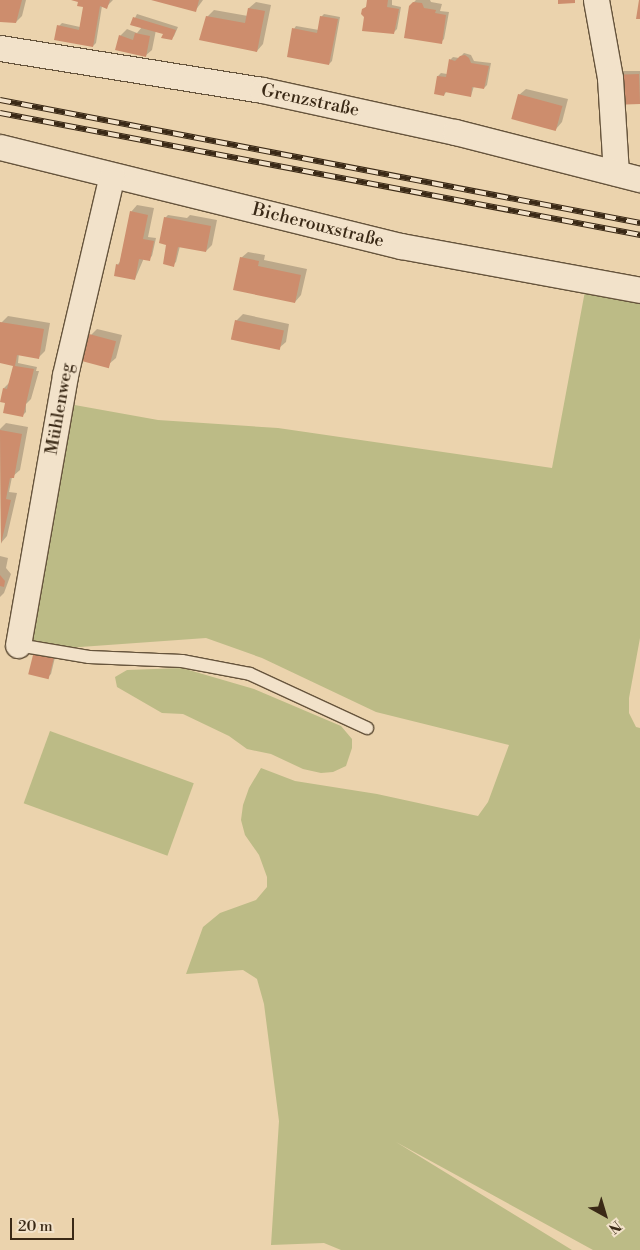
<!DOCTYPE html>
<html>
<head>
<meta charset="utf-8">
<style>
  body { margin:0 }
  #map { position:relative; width:640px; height:1250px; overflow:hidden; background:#ebd3ad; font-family:"Libre Bodoni",serif }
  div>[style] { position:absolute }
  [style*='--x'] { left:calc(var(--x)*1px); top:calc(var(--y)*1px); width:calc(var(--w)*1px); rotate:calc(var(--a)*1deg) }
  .green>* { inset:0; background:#bcbb86; transform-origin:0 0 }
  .shadow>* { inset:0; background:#0003; transform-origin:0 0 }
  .building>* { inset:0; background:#cd8d6d; transform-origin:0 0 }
  .roads { filter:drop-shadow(1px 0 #66543c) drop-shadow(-1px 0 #66543c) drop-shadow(0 1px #66543c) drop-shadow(0 -1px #66543c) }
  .lane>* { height:12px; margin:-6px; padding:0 6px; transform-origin:6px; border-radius:6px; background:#f2e2ca }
  .street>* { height:25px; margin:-12.5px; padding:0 12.5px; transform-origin:12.5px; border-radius:12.5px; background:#f2e2ca }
  .rail>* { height:5.5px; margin-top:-2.75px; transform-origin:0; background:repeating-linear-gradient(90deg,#f2e2ca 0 11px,#3a2916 0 22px); box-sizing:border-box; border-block:1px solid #3a2916 }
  span { translate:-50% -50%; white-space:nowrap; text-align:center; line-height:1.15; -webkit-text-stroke:5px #f2e2ca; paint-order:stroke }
  .street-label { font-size:18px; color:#3a2916 }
  .north { position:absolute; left:580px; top:1190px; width:50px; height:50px; -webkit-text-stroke:4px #f2e2ca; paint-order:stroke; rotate:141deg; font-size:14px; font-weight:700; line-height:20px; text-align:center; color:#3a2916 }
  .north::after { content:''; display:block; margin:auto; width:18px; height:22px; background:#3a2916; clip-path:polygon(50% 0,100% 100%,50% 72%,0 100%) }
  .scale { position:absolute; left:10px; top:1218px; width:64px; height:22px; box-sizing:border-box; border:2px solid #3a2916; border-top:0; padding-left:6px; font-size:15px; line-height:18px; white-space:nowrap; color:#3a2916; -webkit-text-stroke:4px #f2e2ca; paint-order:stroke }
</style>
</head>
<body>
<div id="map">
  <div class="green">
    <div style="clip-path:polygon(585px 291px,640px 301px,640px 638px,629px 698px,629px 713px,636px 727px,640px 728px,640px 1250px,593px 1250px,396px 1142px,572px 1250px,341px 1250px,324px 1243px,271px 1245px,279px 1121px,264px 1004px,257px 979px,243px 970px,186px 974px,203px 927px,220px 913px,256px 900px,267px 887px,267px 877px,259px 855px,245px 835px,241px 820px,243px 805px,249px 788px,261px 768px,295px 781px,377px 794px,478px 816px,488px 802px,509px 745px,376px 712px,262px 658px,206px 638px,66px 648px,27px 640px,69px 404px,158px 420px,278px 428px,552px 468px)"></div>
    <div style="clip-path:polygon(182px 668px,254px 689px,341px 726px,352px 739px,352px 748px,346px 766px,333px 772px,321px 773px,303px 769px,271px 754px,247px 749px,229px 736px,183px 714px,162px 713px,117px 687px,115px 677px,127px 670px)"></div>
    <div style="left:50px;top:731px;width:153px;height:77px;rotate:20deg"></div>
  </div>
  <div class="shadow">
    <div style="clip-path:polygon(0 0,26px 0,22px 16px,16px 22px,0 20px)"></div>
    <div style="clip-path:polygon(72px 0,113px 0,106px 7px,102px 6px,96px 43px,93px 46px,59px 26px,62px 23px,80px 27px,84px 6px,79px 1px)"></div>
    <div style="clip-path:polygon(155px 0,203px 0,195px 11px)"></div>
    <div style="clip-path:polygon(369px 0,392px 0,392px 5px,401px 7px,397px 29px,394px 32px,364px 30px,366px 16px,363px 10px,368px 5px)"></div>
    <div style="clip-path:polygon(416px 0,430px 0,431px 2px,442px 4px,440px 11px,449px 12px,444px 39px,441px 42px,410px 6px)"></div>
    <div style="clip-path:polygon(256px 2px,271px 5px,263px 44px,257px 51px,207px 17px,214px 10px,248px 16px,249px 8px)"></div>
    <div style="clip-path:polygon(137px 14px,178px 27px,174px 36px,171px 39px,164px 33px,156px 30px,152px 50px,145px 56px,120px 36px,127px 29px,137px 33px,142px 27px,132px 24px)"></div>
    <div style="clip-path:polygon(324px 14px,340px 17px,332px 61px,329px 64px,294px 29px,296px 26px,319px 30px,321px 17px)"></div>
    <div style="clip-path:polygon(464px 53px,471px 55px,474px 61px,491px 63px,487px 85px,484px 88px,474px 86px,471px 96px,447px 91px,444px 95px,438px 76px,441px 73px,447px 74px,450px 60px,453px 57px,459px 58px)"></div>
    <div style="left:640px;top:71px;width:32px;height:19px;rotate:90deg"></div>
    <div style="clip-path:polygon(526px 89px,568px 99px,562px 122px,556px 129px,519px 95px)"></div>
    <div style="clip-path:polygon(137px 205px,154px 208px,148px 237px,156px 238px,152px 256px,149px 259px,144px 258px,135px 279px,117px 265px,120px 262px,131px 212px)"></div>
    <div style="clip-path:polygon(168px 215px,187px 218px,190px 215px,217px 220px,212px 245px,206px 251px,180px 246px,176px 262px,173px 265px,165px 218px)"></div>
    <div style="clip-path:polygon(248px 252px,265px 255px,264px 260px,307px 269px,301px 295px,295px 302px,241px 258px)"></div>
    <div style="clip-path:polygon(243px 314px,289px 324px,286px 342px,279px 348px,236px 321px)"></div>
    <div style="clip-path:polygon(8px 316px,50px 323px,45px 351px,39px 357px,19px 353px,18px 363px,37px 367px,36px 371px,39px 371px,31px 399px,26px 404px,26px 412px,23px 415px,6px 404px,4px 388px,10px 382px,14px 365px,0 362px,0 331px,1px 323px)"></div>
    <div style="clip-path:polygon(97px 329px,122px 335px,116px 358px,109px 364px,91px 335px)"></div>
    <div style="clip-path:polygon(6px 423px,28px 427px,20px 470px,12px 477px,9px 492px,17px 493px,7px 536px,1px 543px,0 429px)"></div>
    <div style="clip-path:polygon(0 556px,8px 558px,6px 568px,11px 574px,4px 593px,0 597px)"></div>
    <div style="clip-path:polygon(56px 653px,51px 674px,48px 677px,30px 673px)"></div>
  </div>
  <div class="building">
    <div style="clip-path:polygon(0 0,22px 0,16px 23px,0 22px)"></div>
    <div style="clip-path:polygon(71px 0,110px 0,107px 9px,100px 6px,93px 47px,54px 40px,57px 25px,79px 30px,83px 7px,77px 6px,78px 2px)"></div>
    <div style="clip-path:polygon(151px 0,199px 0,196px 12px)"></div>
    <div style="clip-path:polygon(367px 0,388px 0,387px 7px,399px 9px,394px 34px,362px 31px,364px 17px,361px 14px,362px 9px,366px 7px)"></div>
    <div style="clip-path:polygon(558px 0,575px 0,575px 3px,558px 4px)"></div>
    <div style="clip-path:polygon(639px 0,640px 0,640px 19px,636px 19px)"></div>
    <div style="clip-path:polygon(413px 2px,422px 3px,424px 8px,436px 10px,435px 13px,446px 15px,442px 44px,404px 38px,409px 6px)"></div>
    <div style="clip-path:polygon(248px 8px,265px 11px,257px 52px,199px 40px,206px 16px,245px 23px)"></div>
    <div style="clip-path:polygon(320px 16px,338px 19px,329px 65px,287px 57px,292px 28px,317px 33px)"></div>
    <div style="clip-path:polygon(133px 17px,176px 30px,172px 40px,161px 38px,163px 34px,130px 25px)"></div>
    <div style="clip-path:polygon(135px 33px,150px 36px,146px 57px,115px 50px,119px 35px,133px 40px)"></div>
    <div style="clip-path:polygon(465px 55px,469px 58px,471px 63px,489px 66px,484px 89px,472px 87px,471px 97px,445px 92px,444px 96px,434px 94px,437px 76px,446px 77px,449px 59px,455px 61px,460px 56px)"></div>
    <div style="left:639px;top:74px;width:30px;height:22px;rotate:88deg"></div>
    <div style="left:518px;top:94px;width:46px;height:26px;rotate:15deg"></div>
    <div style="clip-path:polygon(130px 211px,148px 215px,143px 239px,154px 241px,150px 261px,139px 259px,135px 280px,114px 276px,116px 264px,119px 265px)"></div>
    <div style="clip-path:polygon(164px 217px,211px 226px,206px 252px,178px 247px,174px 267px,163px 264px,166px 245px,159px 243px)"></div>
    <div style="clip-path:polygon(240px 257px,259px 261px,258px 266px,301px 275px,295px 303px,233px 290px)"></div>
    <div style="left:235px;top:320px;width:50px;height:20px;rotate:12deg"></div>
    <div style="clip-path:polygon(0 322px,44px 329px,39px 359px,17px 355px,15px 366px,34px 369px,23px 417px,3px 413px,5px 403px,0 402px,3px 388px,7px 389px,13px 366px,0 363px)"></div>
    <div style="left:89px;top:334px;width:28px;height:28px;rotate:15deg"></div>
    <div style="clip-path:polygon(0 430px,22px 434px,14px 478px,10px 478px,6px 499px,11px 500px,1px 544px)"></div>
    <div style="clip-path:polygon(0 575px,5px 581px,4px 587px,0 586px)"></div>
    <div style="left:34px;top:651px;width:21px;height:24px;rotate:14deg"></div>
  </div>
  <div class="roads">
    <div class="lane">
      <div style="--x:18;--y:645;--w:72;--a:9.6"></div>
      <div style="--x:89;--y:657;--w:93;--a:2.5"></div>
      <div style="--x:182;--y:661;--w:69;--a:10.8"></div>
      <div style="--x:250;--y:674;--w:129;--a:24.8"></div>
    </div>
    <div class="street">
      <div style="--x:596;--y:0;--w:79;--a:79.8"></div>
      <div style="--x:610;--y:78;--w:95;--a:86.4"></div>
      <div style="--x:0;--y:48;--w:265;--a:9.1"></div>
      <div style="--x:262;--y:90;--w:198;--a:12.3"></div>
      <div style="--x:455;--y:132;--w:191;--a:14.3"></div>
      <div style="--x:0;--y:147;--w:413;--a:13.9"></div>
      <div style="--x:401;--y:246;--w:243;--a:10.4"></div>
      <div style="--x:18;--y:645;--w:274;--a:-80.1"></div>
      <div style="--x:65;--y:375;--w:205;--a:-76.8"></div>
    </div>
  </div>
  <div class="rail">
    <div style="--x:0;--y:100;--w:652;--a:10.88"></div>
    <div style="--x:0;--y:113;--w:652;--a:10.79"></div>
  </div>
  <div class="street-label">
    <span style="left:310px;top:101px;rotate:12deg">Grenzstraße</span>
    <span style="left:318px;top:226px;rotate:14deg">Bicherouxstraße</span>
    <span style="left:60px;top:409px;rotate:-80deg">Mühlenweg</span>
  </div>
  <div class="north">N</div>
  <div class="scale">20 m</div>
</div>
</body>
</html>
